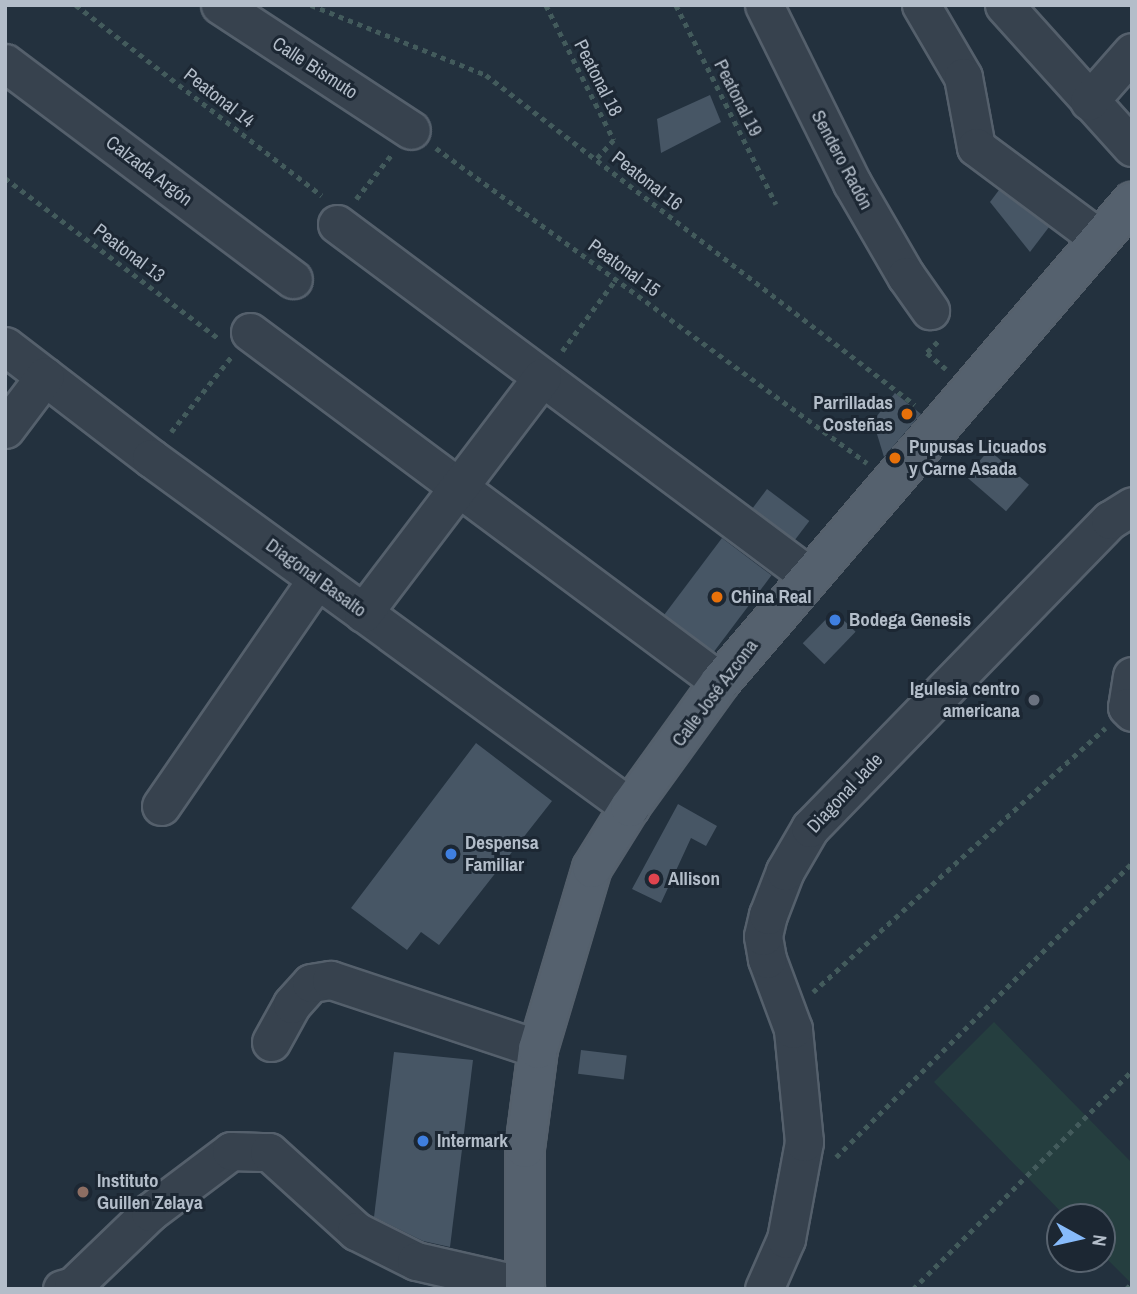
<!DOCTYPE html>
<html>
<head>
<meta charset="utf-8">
<style>
  body { margin:0 }
  #map { position:relative; width:1137px; height:1294px; overflow:hidden; background:#23313e; font-family:"Archivo Narrow",sans-serif }
  div>[style] { position:absolute }
  [style*='--x'] { left:calc(var(--x)*1px); top:calc(var(--y)*1px); width:calc(var(--w)*1px); rotate:calc(var(--a)*1deg) }
  .green>* { inset:0; background:#253e3f }
  .building>* { inset:0; background:#475665; transform-origin:0 0 }
  .path>* { height:4.5px; margin-top:-2.25px; transform-origin:0; background:repeating-linear-gradient(90deg,#435b5c 0 5px,transparent 0 10px) }
  .roads { filter:drop-shadow(2px 0 #55606c) drop-shadow(-2px 0 #55606c) drop-shadow(0 2px #55606c) drop-shadow(0 -2px #55606c) }
  .minor>* { height:37px; margin:-18.5px; padding:0 18.5px; transform-origin:18.5px; border-radius:18.5px; background:#37424e }
  .major>* { height:38px; margin:-19px; padding:0 19px; transform-origin:19px; border-radius:19px; background:#55616e }
  .dots>* { width:19px; height:19px; translate:-50% -50%; box-sizing:border-box; border:4px solid #1c2733; border-radius:50% }
  span { translate:-50% -50%; white-space:nowrap; text-align:center; line-height:1.15; -webkit-text-stroke:6px #1c2733; paint-order:stroke }
  .street-label { font-size:19px; color:#b3bdc9 }
  .poi-label { font-size:19px; color:#b3bdc9; font-weight:700 }
  .right { translate:-100% -50%; text-align:right }
  .left { translate:0 -50%; text-align:left }
  .frame { position:absolute; inset:0; border:7px solid #b3bdc9; pointer-events:none }
  .north { position:absolute; left:1046px; top:1203px; width:70px; height:70px; box-sizing:border-box; background:#1c2733; border:2px solid #58636f; border-radius:50%; rotate:98deg; font-size:19px; font-weight:700; line-height:28px; text-align:center; color:#b3bdc9 }
  .north::after { content:''; display:block; margin:auto; width:24px; height:32px; background:#87bbfb; clip-path:polygon(50% 0,100% 100%,50% 72%,0 100%) }
</style>
</head>
<body>
<div id="map">
  <div class="green">
    <div style="clip-path:polygon(994px 1022px,1132px 1163px,1132px 1284px,1102px 1254px,1102px 1217px,1066px 1217px,934px 1082px)"></div>
  </div>
  <div class="building">
    <div style="clip-path:polygon(710px 95px,721px 122px,661px 153px,657px 119px)"></div>
    <div style="clip-path:polygon(999px 190px,1049px 227px,1030px 252px,990px 202px)"></div>
    <div style="clip-path:polygon(895px 393px,921px 414px,884px 457px,873px 421px)"></div>
    <div style="left:989px;top:450px;width:53px;height:35px;rotate:41deg"></div>
    <div style="left:767px;top:489px;width:53px;height:24px;rotate:37deg"></div>
    <div style="left:722px;top:538px;width:62px;height:96px;rotate:37deg"></div>
    <div style="left:834px;top:611px;width:30px;height:45px;rotate:44deg"></div>
    <div style="clip-path:polygon(476px 743px,552px 801px,439px 945px,421px 932px,407px 950px,351px 908px)"></div>
    <div style="clip-path:polygon(678px 804px,717px 826px,706px 846px,691px 838px,661px 903px,632px 889px)"></div>
    <div style="left:581px;top:1050px;width:46px;height:24px;rotate:7deg"></div>
    <div style="clip-path:polygon(394px 1052px,473px 1060px,450px 1247px,423px 1241px,374px 1217px)"></div>
  </div>
  <div class="path">
    <div style="--x:76;--y:5;--w:311;--a:37.8"></div>
    <div style="--x:311;--y:5;--w:188;--a:21.8"></div>
    <div style="--x:486;--y:75;--w:541;--a:37.57"></div>
    <div style="--x:546;--y:5;--w:151;--a:63.3"></div>
    <div style="--x:614;--y:140;--w:25;--a:132"></div>
    <div style="--x:676;--y:5;--w:223;--a:63.3"></div>
    <div style="--x:436;--y:148;--w:534;--a:36.16"></div>
    <div style="--x:5;--y:178;--w:266;--a:36.9"></div>
    <div style="--x:356;--y:199;--w:58;--a:-51.3"></div>
    <div style="--x:938;--y:342;--w:16;--a:135"></div>
    <div style="--x:927;--y:353;--w:25;--a:40"></div>
    <div style="--x:562;--y:351;--w:90;--a:-53.1"></div>
    <div style="--x:171;--y:432;--w:96;--a:-51.3"></div>
    <div style="--x:813;--y:992;--w:394;--a:-42.1"></div>
    <div style="--x:836;--y:1157;--w:417;--a:-44.8"></div>
    <div style="--x:913;--y:1289;--w:309;--a:-44.9"></div>
    <div style="--x:1126;--y:1289;--w:8;--a:-45"></div>
  </div>
  <div class="roads">
    <div class="minor">
      <div style="--x:220;--y:5;--w:228;--a:33.2"></div>
      <div style="--x:764;--y:5;--w:199;--a:63.7"></div>
      <div style="--x:852;--y:183;--w:108;--a:59.9"></div>
      <div style="--x:906;--y:276;--w:42;--a:54.8"></div>
      <div style="--x:921;--y:5;--w:83;--a:59.7"></div>
      <div style="--x:963;--y:77;--w:71;--a:79.5"></div>
      <div style="--x:976;--y:147;--w:154;--a:36.6"></div>
      <div style="--x:1004;--y:5;--w:191;--a:48"></div>
      <div style="--x:5;--y:63;--w:360;--a:36.9"></div>
      <div style="--x:1089;--y:101;--w:65;--a:-48.7"></div>
      <div style="--x:337;--y:224;--w:589;--a:36.71"></div>
      <div style="--x:250;--y:332;--w:586;--a:36.67"></div>
      <div style="--x:5;--y:346;--w:184;--a:37.5"></div>
      <div style="--x:151;--y:458;--w:593;--a:36.08"></div>
      <div style="--x:5;--y:429;--w:66;--a:-53"></div>
      <div style="--x:363;--y:613;--w:296;--a:-52.8"></div>
      <div style="--x:1132;--y:676;--w:31;--a:99"></div>
      <div style="--x:1127;--y:707;--w:7;--a:45"></div>
      <div style="--x:161;--y:806;--w:275;--a:-55.5"></div>
      <div style="--x:271;--y:1042;--w:43;--a:-61.1"></div>
      <div style="--x:292;--y:1004;--w:28;--a:-48"></div>
      <div style="--x:311;--y:983;--w:20;--a:-9"></div>
      <div style="--x:331;--y:980;--w:218;--a:18.4"></div>
      <div style="--x:62;--y:1289;--w:11;--a:-15"></div>
      <div style="--x:73;--y:1286;--w:107;--a:-43.9"></div>
      <div style="--x:150;--y:1212;--w:101;--a:-37"></div>
      <div style="--x:231;--y:1151;--w:38;--a:2"></div>
      <div style="--x:269;--y:1152;--w:118;--a:42.2"></div>
      <div style="--x:356;--y:1231;--w:67;--a:26.6"></div>
      <div style="--x:416;--y:1261;--w:112;--a:12.9"></div>
      <div style="--x:764;--y:1289;--w:55;--a:-66.3"></div>
      <div style="--x:786;--y:1239;--w:99;--a:-79.5"></div>
      <div style="--x:804;--y:1142;--w:114;--a:-95.6"></div>
      <div style="--x:793;--y:1029;--w:75;--a:-110.4"></div>
      <div style="--x:767;--y:959;--w:23;--a:-100"></div>
      <div style="--x:763;--y:936;--w:22;--a:-77"></div>
      <div style="--x:768;--y:915;--w:47;--a:-68.9"></div>
      <div style="--x:785;--y:871;--w:50;--a:-59.8"></div>
      <div style="--x:810;--y:828;--w:430;--a:-45.8"></div>
      <div style="--x:1110;--y:520;--w:26;--a:-32"></div>
    </div>
    <div class="major">
      <div style="--x:525;--y:1289;--w:141;--a:-90"></div>
      <div style="--x:525;--y:1148;--w:100;--a:-82.5"></div>
      <div style="--x:538;--y:1049;--w:189;--a:-73.4"></div>
      <div style="--x:592;--y:868;--w:72;--a:-58.1"></div>
      <div style="--x:630;--y:807;--w:154;--a:-54.2"></div>
      <div style="--x:720;--y:682;--w:633;--a:-49.36"></div>
    </div>
  </div>
  <div class="dots">
    <div style="left:907px;top:414px;background:#e8710a"></div>
    <div style="left:895px;top:458px;background:#e8710a"></div>
    <div style="left:717px;top:597px;background:#e8710a"></div>
    <div style="left:835px;top:620px;background:#3f7fe0"></div>
    <div style="left:1034px;top:700px;background:#6b7280"></div>
    <div style="left:451px;top:854px;background:#3f7fe0"></div>
    <div style="left:654px;top:879px;background:#e0444e"></div>
    <div style="left:423px;top:1141px;background:#3f7fe0"></div>
    <div style="left:83px;top:1192px;background:#8d6e63"></div>
  </div>
  <div class="street-label">
    <span style="left:315px;top:68px;rotate:33deg">Calle Bismuto</span>
    <span style="left:598px;top:78px;rotate:63deg">Peatonal 18</span>
    <span style="left:219px;top:98px;rotate:38deg">Peatonal 14</span>
    <span style="left:738px;top:98px;rotate:63deg">Peatonal 19</span>
    <span style="left:842px;top:160px;rotate:62deg">Sendero Radón</span>
    <span style="left:149px;top:171px;rotate:37deg">Calzada Argón</span>
    <span style="left:647px;top:181px;rotate:38deg">Peatonal 16</span>
    <span style="left:129px;top:253px;rotate:37deg">Peatonal 13</span>
    <span style="left:624px;top:268px;rotate:36deg">Peatonal 15</span>
    <span style="left:316px;top:578px;rotate:36deg">Diagonal Basalto</span>
    <span style="left:715px;top:693px;rotate:-53deg">Calle José Azcona</span>
    <span style="left:845px;top:793px;rotate:-47deg">Diagonal Jade</span>
  </div>
  <div class="poi-label">
    <span class="right" style="left:893px;top:414px">Parrilladas<br>Costeñas</span>
    <span class="left" style="left:909px;top:458px">Pupusas Licuados<br>y Carne Asada</span>
    <span class="left" style="left:731px;top:597px">China Real</span>
    <span class="left" style="left:849px;top:620px">Bodega Genesis</span>
    <span class="right" style="left:1020px;top:700px">Igulesia centro<br>americana</span>
    <span class="left" style="left:465px;top:854px">Despensa<br>Familiar</span>
    <span class="left" style="left:668px;top:879px">Allison</span>
    <span class="left" style="left:437px;top:1141px">Intermark</span>
    <span class="left" style="left:97px;top:1192px">Instituto<br>Guillen Zelaya</span>
  </div>
  <div class="frame"></div>
  <div class="north">N</div>
</div>
</body>
</html>
